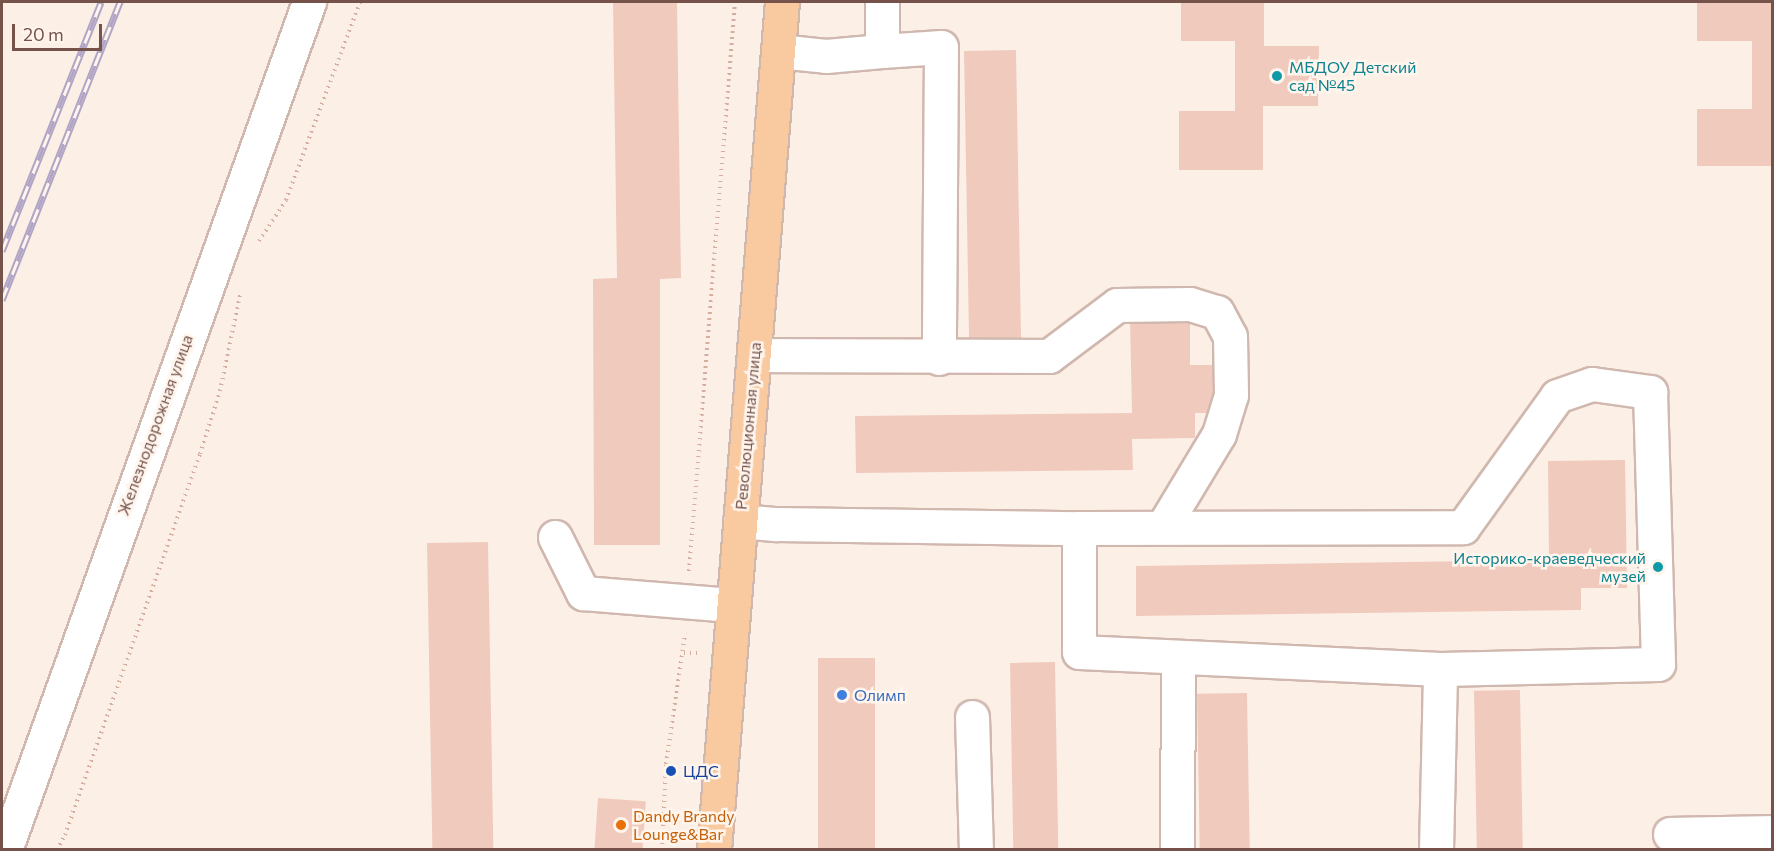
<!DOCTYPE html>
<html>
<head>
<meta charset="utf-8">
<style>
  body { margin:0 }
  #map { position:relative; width:1774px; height:851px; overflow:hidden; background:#fcf0e6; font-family:Commissioner,sans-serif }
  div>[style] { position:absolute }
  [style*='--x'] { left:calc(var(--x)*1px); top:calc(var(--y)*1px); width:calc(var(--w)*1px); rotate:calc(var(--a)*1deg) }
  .building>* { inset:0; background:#f1cabe; transform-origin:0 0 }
  .path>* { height:4px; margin-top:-2px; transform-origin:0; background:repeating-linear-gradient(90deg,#d6ada1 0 1.5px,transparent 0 6px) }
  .roads { filter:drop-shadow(2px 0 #d0b8af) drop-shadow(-2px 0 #d0b8af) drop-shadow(0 2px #d0b8af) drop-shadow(0 -2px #d0b8af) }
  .minor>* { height:33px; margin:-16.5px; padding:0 16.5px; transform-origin:16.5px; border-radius:16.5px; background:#fff }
  .major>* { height:33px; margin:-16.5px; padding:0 16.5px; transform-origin:16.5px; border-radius:16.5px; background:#f9c9a0 }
  .rail>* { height:7px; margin-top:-3.5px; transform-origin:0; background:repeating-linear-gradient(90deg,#fff5ed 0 14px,#b1a5c6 0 28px); box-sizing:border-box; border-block:2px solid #b1a5c6 }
  .dots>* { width:16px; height:16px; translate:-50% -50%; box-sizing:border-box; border:3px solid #fff5ed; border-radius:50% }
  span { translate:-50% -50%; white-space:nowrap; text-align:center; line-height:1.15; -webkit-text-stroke:5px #fff5ed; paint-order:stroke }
  .culture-label { font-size:16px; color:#0d838f }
  .left { translate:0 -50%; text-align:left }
  .right { translate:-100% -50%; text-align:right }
  .street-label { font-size:16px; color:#75534b }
  .shop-label { font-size:16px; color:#366cbe }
  .transit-label { font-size:16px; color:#164399 }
  .food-label { font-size:16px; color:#c56008 }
  .frame { position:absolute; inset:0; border:3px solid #75534b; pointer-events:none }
  .scale { position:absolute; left:12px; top:24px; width:90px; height:27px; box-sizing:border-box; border:3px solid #75534b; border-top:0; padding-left:8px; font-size:18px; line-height:21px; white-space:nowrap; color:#75534b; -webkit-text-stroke:4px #fff5ed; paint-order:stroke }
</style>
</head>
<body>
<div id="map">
  <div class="building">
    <div style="clip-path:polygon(613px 2px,677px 2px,681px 278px,660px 279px,660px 545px,594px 545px,593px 279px,617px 278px)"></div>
    <div style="clip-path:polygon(1181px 2px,1264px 2px,1264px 46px,1319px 46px,1318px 106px,1263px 106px,1263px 170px,1179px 170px,1179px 111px,1235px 111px,1235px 41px,1181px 41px)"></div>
    <div style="clip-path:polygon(1697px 2px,1772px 2px,1772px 166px,1697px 166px,1697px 109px,1752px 109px,1752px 41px,1697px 41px)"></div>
    <div style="left:1016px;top:50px;width:291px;height:52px;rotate:89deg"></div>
    <div style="clip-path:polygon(1190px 320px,1190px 365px,1213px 365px,1214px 413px,1195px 413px,1195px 438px,1132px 439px,1133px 470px,856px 473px,855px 416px,1132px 413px,1130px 321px)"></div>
    <div style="clip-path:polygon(1625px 460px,1627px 588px,1581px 588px,1581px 610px,1136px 616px,1136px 566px,1549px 560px,1548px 461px)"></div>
    <div style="left:488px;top:542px;width:308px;height:61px;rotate:89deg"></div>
    <div style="left:818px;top:658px;width:57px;height:192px"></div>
    <div style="left:1055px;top:662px;width:188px;height:45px;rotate:89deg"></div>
    <div style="left:1520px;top:690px;width:160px;height:46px;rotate:89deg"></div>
    <div style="left:1247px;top:693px;width:157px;height:50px;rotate:89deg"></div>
    <div style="left:598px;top:798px;width:48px;height:52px;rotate:4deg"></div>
  </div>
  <div class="path">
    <div style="--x:259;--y:241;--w:49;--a:-56.6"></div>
    <div style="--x:286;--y:200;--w:211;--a:-69.5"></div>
    <div style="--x:689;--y:571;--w:571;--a:-85.38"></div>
    <div style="--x:684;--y:653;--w:14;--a:0"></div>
    <div style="--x:57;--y:850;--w:17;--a:-62"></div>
    <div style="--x:65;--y:835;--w:404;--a:-70.5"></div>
    <div style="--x:200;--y:454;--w:66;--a:-72.4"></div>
    <div style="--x:220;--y:391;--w:98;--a:-78.2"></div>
    <div style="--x:662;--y:850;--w:86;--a:-87.3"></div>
    <div style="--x:666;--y:764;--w:132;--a:-81.7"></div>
  </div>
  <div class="roads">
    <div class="minor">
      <div style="--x:778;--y:51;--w:48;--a:5.9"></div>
      <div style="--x:826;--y:56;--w:56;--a:-5.1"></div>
      <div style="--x:882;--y:51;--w:49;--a:-90"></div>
      <div style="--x:882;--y:51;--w:59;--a:-3.9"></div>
      <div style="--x:941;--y:47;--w:311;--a:90.4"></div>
      <div style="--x:754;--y:355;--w:295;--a:0.2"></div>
      <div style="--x:1049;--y:356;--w:85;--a:-36.9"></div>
      <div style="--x:1117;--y:305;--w:73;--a:-0.8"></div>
      <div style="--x:1190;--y:304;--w:28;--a:17"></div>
      <div style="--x:1217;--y:312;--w:27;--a:62"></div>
      <div style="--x:1230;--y:336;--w:59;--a:89"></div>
      <div style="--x:1231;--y:395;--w:41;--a:107.1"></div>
      <div style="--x:1219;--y:434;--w:109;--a:121.1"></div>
      <div style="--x:740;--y:521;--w:37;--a:5"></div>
      <div style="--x:777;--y:524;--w:302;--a:0.8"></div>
      <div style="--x:1079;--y:528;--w:384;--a:-0.1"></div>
      <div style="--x:1463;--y:527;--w:161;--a:-54.3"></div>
      <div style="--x:1557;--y:396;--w:37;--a:-19"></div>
      <div style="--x:1592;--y:384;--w:59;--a:7.9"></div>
      <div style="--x:1650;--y:392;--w:272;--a:88.3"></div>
      <div style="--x:1658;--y:664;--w:218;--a:178.7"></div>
      <div style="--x:1440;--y:669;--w:361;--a:-177.3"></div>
      <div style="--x:1079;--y:652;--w:124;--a:-90"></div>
      <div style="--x:555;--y:537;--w:63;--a:63.4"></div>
      <div style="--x:583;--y:593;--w:149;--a:4.6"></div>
      <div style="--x:972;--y:717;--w:133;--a:88.3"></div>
      <div style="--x:1670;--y:834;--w:102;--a:-1.1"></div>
      <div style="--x:5;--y:850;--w:901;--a:-70.28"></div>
      <div style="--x:1177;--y:850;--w:192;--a:-89.7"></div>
      <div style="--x:1436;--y:850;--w:181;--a:-88.7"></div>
    </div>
    <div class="major">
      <div style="--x:714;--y:850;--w:851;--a:-85.42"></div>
    </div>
  </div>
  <div class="rail">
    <div style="--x:2;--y:251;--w:268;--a:-68.3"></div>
    <div style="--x:2;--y:300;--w:321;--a:-68.4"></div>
  </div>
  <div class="dots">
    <div style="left:1277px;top:76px;background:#0f9aa8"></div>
    <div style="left:1658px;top:567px;background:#0f9aa8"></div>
    <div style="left:842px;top:695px;background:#3f7fe0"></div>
    <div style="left:671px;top:771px;background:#1a4fb4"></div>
    <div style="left:621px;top:825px;background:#e8710a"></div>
  </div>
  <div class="culture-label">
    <span class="left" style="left:1289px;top:76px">МБДОУ Детский<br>сад №45</span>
    <span class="right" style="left:1646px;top:567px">Историко-краеведческий<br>музей</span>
  </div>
  <div class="street-label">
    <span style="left:155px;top:425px;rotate:-70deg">Железнодорожная улица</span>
    <span style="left:748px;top:426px;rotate:-85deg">Революционная улица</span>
  </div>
  <div class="shop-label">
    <span class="left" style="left:854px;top:695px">Олимп</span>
  </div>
  <div class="transit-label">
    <span class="left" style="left:683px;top:771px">ЦДС</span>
  </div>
  <div class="food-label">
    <span class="left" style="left:633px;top:825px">Dandy Brandy<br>Lounge&amp;Bar</span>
  </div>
  <div class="frame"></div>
  <div class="scale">20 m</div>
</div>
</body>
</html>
